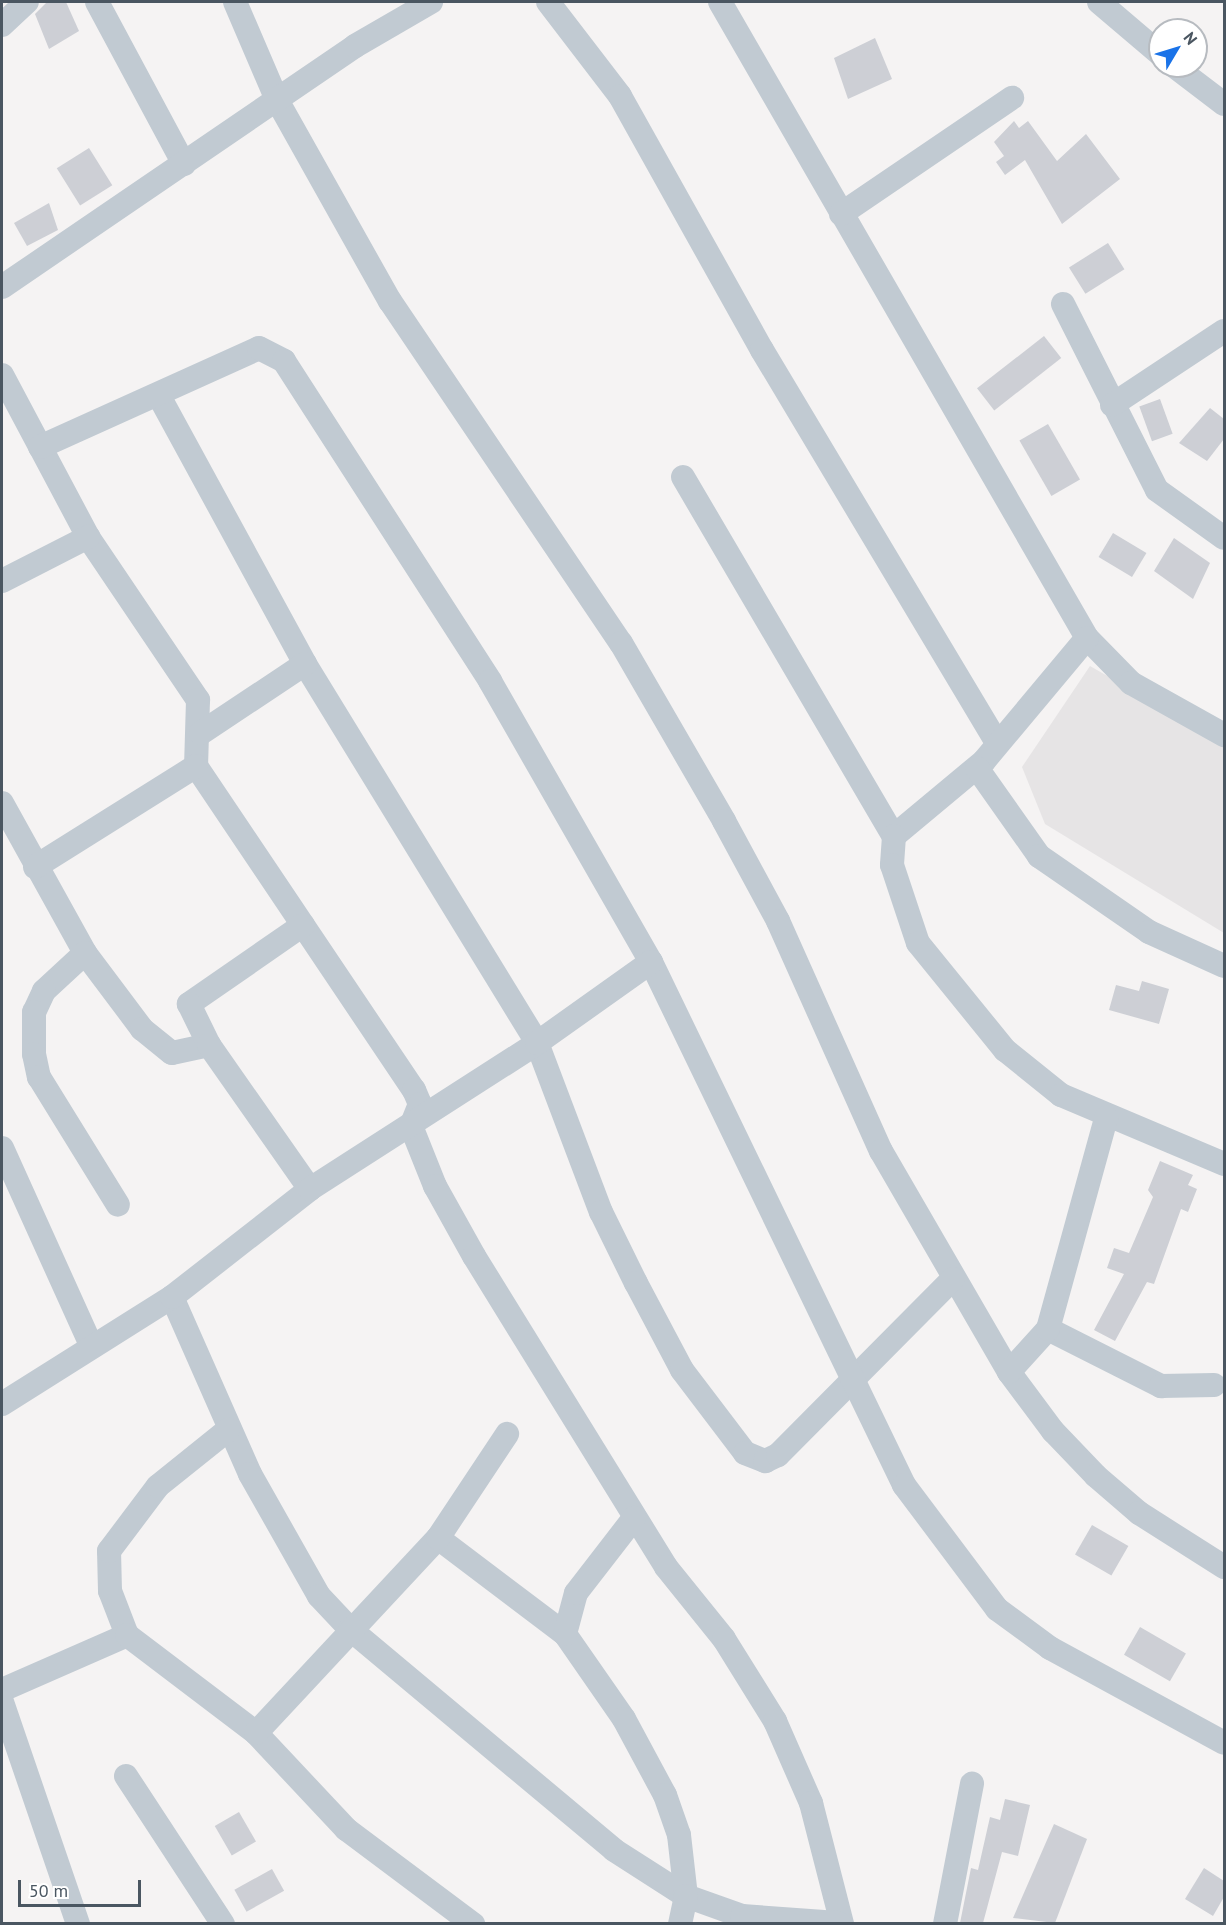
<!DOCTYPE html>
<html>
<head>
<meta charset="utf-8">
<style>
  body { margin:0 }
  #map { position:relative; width:1226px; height:1925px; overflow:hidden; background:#f5f3f3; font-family:"PT Sans",sans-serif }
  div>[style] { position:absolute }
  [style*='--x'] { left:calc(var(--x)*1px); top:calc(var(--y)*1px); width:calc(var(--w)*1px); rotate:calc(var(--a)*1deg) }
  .education>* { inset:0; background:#e6e4e5 }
  .building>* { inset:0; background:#cdcfd5; transform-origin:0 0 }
  .minor>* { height:24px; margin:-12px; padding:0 12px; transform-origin:12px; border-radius:12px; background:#c1cad2 }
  span { translate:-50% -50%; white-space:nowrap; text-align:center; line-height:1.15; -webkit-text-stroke:4.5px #fff; paint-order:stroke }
  .frame { position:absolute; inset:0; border:3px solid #4a5661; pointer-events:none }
  .north { position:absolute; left:1148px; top:18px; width:60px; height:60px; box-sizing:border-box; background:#fff; border:2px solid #b7bbc0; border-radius:50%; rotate:52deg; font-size:16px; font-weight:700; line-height:24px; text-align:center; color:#4a5661 }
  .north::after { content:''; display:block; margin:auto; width:21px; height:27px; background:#1a73e8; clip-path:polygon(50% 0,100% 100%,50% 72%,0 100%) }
  .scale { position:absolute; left:18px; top:1880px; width:123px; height:27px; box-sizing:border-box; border:3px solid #4a5661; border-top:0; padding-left:8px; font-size:18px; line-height:21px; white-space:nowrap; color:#4a5661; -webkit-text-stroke:4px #fff; paint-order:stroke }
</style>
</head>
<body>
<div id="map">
  <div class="education">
    <div style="clip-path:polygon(1090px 666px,1224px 743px,1224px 933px,1045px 824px,1022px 767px)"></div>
  </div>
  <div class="building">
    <div style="clip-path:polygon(66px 2px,79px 31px,49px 49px,35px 14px,47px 2px)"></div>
    <div style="clip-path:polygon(875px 38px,892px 79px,848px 99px,834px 58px)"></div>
    <div style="clip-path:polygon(1014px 121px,1019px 128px,1028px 121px,1057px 161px,1086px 134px,1120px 179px,1062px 224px,1025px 160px,1005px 175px,996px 162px,1004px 156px,994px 142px)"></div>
    <div style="left:89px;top:148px;width:44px;height:38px;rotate:58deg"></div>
    <div style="clip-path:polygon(49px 203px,58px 230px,27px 246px,14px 223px)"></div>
    <div style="left:1108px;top:243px;width:31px;height:46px;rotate:58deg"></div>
    <div style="left:1044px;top:336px;width:28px;height:85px;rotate:52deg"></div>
    <div style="left:1160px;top:399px;width:37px;height:22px;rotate:70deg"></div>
    <div style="clip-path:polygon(1210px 408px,1224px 419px,1224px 439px,1207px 461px,1179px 443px)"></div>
    <div style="left:1048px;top:424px;width:64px;height:33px;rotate:60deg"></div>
    <div style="left:1113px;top:533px;width:39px;height:28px;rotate:31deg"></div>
    <div style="clip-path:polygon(1174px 538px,1210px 563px,1193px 599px,1154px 571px)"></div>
    <div style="clip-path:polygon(1142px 981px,1169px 989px,1159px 1024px,1109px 1010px,1116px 985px,1139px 991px)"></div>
    <div style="clip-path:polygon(1160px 1161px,1193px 1175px,1188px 1185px,1197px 1189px,1188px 1212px,1181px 1209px,1154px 1284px,1147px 1282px,1115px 1341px,1094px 1330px,1124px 1274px,1107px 1268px,1114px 1248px,1129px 1253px,1153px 1197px,1148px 1190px)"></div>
    <div style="left:1092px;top:1525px;width:42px;height:34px;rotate:30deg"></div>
    <div style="left:1140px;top:1627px;width:53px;height:32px;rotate:30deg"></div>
    <div style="clip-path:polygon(1005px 1799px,1030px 1805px,1018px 1856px,1002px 1852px,983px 1923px,960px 1923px,971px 1868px,978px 1870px,990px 1817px,1000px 1820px)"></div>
    <div style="left:239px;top:1812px;width:34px;height:28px;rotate:60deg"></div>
    <div style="clip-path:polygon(1054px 1824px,1087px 1839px,1055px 1923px,1013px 1918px)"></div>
    <div style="clip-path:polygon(1204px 1868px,1224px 1881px,1224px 1897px,1213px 1916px,1185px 1899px)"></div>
    <div style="left:272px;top:1869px;width:25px;height:43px;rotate:61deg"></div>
  </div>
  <div class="minor">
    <div style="--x:97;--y:2;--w:184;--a:61.8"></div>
    <div style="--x:235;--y:2;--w:107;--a:66.8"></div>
    <div style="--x:277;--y:100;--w:231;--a:60.7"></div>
    <div style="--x:390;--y:301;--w:413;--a:56"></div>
    <div style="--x:621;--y:643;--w:206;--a:59.9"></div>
    <div style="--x:724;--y:821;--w:114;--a:61.6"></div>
    <div style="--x:778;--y:921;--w:252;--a:65.9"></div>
    <div style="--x:881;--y:1151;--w:255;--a:59.9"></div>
    <div style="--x:1009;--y:1372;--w:74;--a:53.3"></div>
    <div style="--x:1053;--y:1431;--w:62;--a:46.3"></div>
    <div style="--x:1096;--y:1476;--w:57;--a:40.7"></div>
    <div style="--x:1139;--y:1513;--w:101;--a:32.4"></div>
    <div style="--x:548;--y:2;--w:118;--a:52.5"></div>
    <div style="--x:620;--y:96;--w:291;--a:60.8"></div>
    <div style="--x:762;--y:350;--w:458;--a:59.1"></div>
    <div style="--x:720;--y:2;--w:734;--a:60.01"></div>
    <div style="--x:1087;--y:638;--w:63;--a:45.6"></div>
    <div style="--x:1131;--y:683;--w:107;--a:29.2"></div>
    <div style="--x:1099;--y:2;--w:80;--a:40.4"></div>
    <div style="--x:2;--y:25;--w:34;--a:-43"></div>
    <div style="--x:1174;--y:66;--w:63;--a:37.2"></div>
    <div style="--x:841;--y:214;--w:207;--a:-34.2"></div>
    <div style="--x:2;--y:287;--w:427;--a:-34.3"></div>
    <div style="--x:355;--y:46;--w:88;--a:-30.1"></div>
    <div style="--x:1063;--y:304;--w:208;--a:63.2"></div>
    <div style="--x:1157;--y:490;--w:82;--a:35.6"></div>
    <div style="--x:2;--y:375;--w:183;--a:62"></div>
    <div style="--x:88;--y:537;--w:197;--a:56"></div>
    <div style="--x:198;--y:700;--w:66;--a:91.7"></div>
    <div style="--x:196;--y:766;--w:391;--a:56.1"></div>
    <div style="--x:414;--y:1090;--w:15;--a:67"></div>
    <div style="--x:420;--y:1104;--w:24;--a:112"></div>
    <div style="--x:411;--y:1126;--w:65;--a:68.2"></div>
    <div style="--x:435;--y:1186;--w:80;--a:60.9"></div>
    <div style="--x:474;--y:1256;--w:365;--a:58.3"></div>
    <div style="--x:666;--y:1567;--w:92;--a:51.1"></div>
    <div style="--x:724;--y:1639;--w:97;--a:58.1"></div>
    <div style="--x:775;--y:1721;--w:90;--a:66.3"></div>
    <div style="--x:811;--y:1803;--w:125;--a:75.6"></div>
    <div style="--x:159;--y:396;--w:305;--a:61.4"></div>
    <div style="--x:305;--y:664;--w:444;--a:58.5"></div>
    <div style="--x:537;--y:1043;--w:181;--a:69.3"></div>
    <div style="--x:601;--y:1212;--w:79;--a:63.8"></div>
    <div style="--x:636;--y:1283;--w:98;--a:62.1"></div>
    <div style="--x:682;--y:1370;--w:104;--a:52.8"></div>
    <div style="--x:745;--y:1453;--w:22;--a:22"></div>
    <div style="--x:765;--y:1461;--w:14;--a:-25"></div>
    <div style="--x:778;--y:1455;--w:248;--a:-45.2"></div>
    <div style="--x:1112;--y:405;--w:134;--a:-33.5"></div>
    <div style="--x:40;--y:447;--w:240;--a:-24.3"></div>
    <div style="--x:259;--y:348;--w:28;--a:27"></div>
    <div style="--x:284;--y:361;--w:381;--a:57.2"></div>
    <div style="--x:490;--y:681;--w:324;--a:60.2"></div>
    <div style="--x:651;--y:962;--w:581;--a:64.18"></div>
    <div style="--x:904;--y:1485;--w:155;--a:53.1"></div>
    <div style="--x:997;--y:1609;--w:66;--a:36.3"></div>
    <div style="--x:1050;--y:1648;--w:198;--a:28.6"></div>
    <div style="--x:683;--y:477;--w:416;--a:59.6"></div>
    <div style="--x:894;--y:836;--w:117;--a:-39.8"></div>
    <div style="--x:984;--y:761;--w:160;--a:-50.1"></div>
    <div style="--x:2;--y:581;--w:97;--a:-27.1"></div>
    <div style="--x:201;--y:733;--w:125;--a:-33.6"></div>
    <div style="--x:977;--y:768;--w:108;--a:54.8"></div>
    <div style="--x:1039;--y:856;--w:134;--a:34.6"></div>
    <div style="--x:1149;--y:932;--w:82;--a:24.4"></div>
    <div style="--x:2;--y:803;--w:171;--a:61"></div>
    <div style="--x:85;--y:953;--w:95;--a:53.1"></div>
    <div style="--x:142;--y:1029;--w:38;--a:39"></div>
    <div style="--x:172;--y:1053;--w:38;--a:-12"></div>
    <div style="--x:894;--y:836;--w:29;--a:94"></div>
    <div style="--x:892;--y:865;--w:82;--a:71.6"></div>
    <div style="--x:918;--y:943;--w:138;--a:50.9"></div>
    <div style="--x:1005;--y:1050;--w:72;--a:38.8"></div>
    <div style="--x:1061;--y:1095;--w:177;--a:22.9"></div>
    <div style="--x:35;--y:867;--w:190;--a:-32.1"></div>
    <div style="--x:303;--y:925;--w:139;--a:145.3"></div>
    <div style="--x:189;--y:1004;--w:46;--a:64"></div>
    <div style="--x:209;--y:1045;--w:176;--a:55"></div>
    <div style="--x:85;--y:953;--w:56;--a:137.2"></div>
    <div style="--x:44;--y:991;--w:23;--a:115"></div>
    <div style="--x:34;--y:1012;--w:42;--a:90"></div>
    <div style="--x:34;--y:1054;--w:24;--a:78"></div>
    <div style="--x:39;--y:1077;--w:150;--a:58.3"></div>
    <div style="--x:2;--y:1148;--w:218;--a:65.7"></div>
    <div style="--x:172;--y:1297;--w:193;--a:66.2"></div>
    <div style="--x:250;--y:1474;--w:140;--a:60.5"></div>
    <div style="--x:319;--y:1596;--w:45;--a:46.8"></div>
    <div style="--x:350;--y:1629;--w:344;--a:39.9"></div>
    <div style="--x:614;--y:1850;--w:85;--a:32.6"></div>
    <div style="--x:686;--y:1896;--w:59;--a:19.7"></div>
    <div style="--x:742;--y:1916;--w:96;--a:4.2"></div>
    <div style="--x:1048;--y:1329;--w:127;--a:26.8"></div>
    <div style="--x:1161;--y:1386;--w:53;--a:-1.1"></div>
    <div style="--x:1009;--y:1372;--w:58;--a:-47.8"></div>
    <div style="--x:1048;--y:1329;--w:219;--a:-74.6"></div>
    <div style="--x:2;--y:1404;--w:201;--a:-32.2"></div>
    <div style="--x:172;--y:1297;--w:175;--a:-38"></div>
    <div style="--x:310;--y:1189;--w:270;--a:-32.7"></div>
    <div style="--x:537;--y:1043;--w:140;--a:-35.4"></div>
    <div style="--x:438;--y:1538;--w:159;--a:37.1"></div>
    <div style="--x:565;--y:1634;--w:103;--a:55.2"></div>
    <div style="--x:624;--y:1719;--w:86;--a:61.7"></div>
    <div style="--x:665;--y:1795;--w:42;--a:70.7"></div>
    <div style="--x:679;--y:1835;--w:61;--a:83.5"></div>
    <div style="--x:686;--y:1896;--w:29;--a:102"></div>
    <div style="--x:565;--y:1634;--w:42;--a:-75"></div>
    <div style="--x:576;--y:1593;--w:95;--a:-52.3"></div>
    <div style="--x:127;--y:1635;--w:47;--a:-111.1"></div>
    <div style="--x:110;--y:1591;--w:40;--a:-91.4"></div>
    <div style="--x:109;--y:1551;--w:81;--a:-53"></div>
    <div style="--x:158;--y:1486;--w:90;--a:-38.7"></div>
    <div style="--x:2;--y:1690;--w:137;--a:-23.7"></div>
    <div style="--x:127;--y:1635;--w:162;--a:37.2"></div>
    <div style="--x:256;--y:1733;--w:132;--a:46.8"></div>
    <div style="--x:346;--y:1829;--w:159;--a:36.8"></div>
    <div style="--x:2;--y:1702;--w:235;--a:71.1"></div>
    <div style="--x:256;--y:1733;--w:267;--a:-47"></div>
    <div style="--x:438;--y:1538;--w:125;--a:-56.4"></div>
    <div style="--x:126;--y:1776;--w:177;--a:56.8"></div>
    <div style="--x:945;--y:1924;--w:143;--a:-79.1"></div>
  </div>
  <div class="frame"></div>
  <div class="north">N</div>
  <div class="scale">50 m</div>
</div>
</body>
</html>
